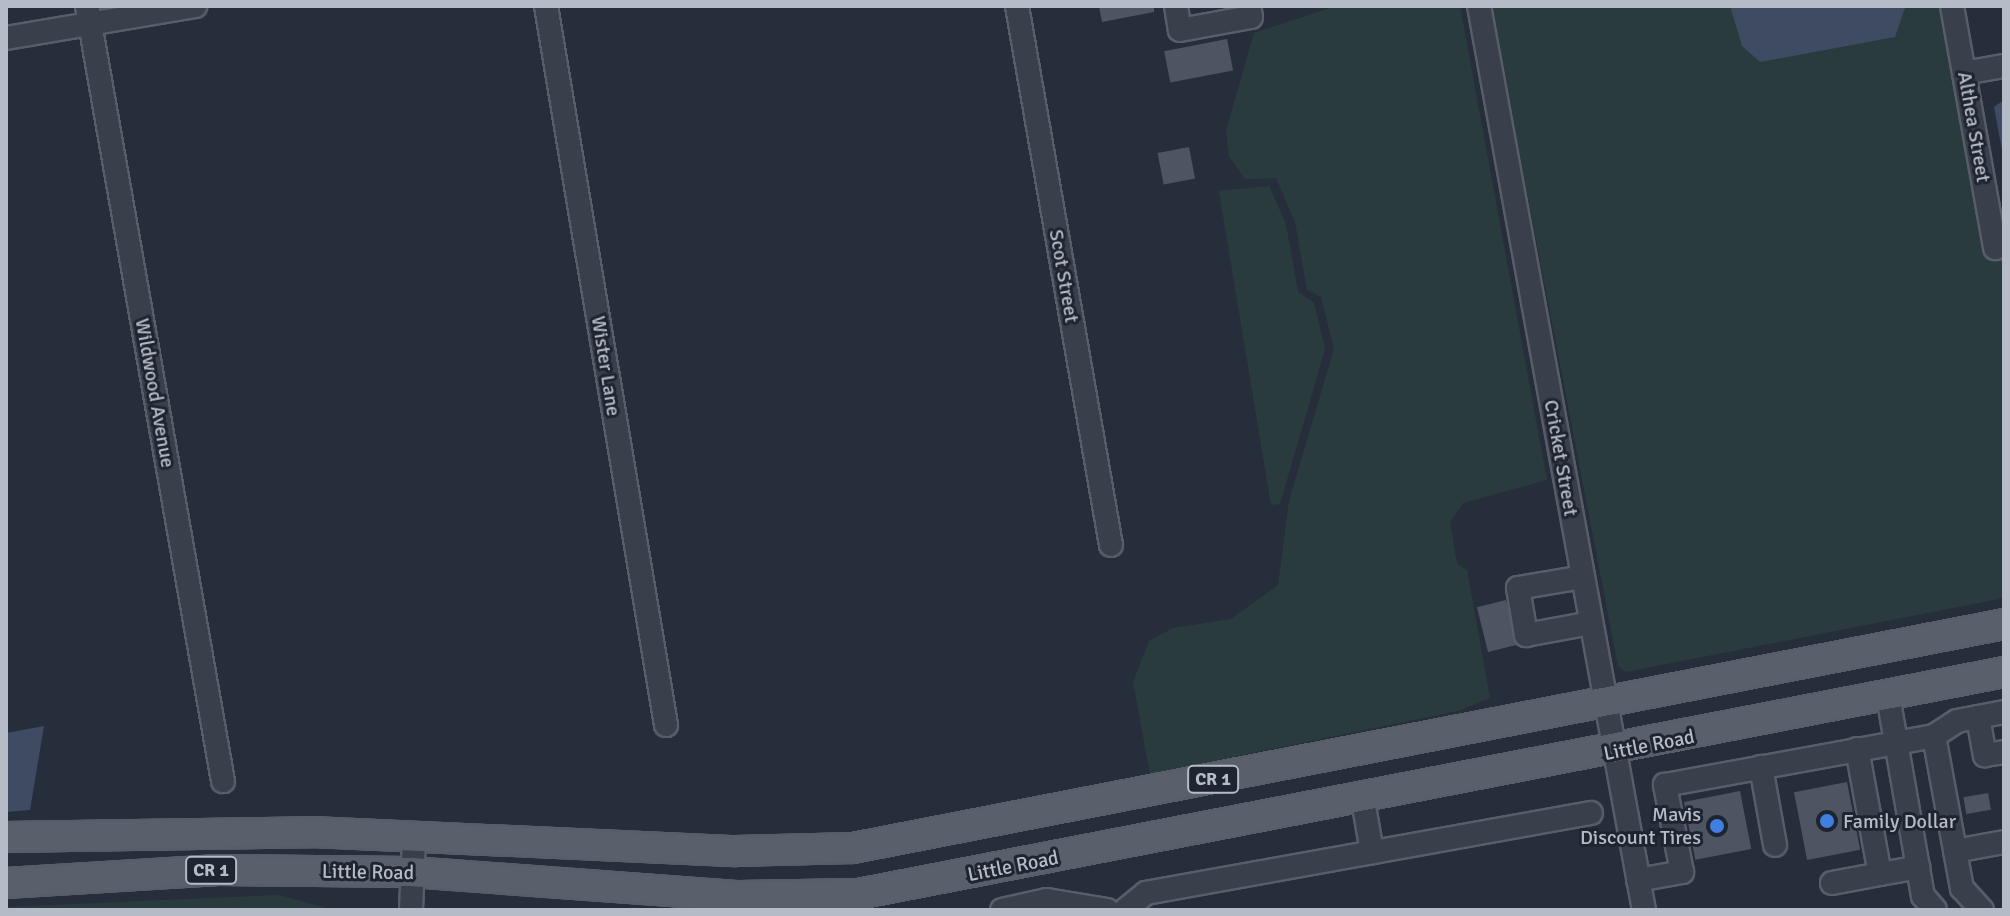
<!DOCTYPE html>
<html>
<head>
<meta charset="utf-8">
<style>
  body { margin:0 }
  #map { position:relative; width:2010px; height:916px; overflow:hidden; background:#272e3b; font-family:Signika,sans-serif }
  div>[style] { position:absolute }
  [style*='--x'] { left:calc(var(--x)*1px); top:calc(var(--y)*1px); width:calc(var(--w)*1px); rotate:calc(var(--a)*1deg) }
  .green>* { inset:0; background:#2a3b3d }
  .water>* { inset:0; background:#3e4b62 }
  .building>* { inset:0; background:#4d5563; transform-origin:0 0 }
  .roads { filter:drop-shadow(2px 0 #585e69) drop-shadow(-2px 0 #585e69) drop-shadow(0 2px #585e69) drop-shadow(0 -2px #585e69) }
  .minor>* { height:22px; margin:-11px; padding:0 11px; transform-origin:11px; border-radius:11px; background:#3a404b }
  .major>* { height:28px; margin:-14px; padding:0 14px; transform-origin:14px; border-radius:14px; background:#595f6b }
  .dots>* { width:22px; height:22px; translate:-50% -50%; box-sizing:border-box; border:4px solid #1f2530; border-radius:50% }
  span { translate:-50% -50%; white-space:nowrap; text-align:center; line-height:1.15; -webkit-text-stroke:6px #1f2530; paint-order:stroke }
  .shield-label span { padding:2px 6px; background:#1f2530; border:2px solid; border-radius:6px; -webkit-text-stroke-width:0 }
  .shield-label { font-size:18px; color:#b6bcc7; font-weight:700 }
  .street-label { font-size:20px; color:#b6bcc7 }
  .poi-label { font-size:20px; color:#b6bcc7 }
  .right { translate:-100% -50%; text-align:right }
  .left { translate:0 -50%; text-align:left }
  .frame { position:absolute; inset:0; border:8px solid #b6bcc7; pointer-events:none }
</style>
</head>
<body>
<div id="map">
  <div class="green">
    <div style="clip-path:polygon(1336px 6px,1460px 6px,1547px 480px,1463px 503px,1450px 522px,1457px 564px,1467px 570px,1490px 698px,1458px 711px,1150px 774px,1133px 682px,1149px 641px,1173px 628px,1231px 619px,1278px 585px,1289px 501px,1334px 349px,1321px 297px,1307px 290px,1295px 222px,1276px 178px,1245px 179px,1229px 156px,1226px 131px,1254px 33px)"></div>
    <div style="clip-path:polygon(1491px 6px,1961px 6px,2004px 237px,2004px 598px,1626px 672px,1618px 666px)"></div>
    <div style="clip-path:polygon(1269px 186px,1286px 224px,1298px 292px,1314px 303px,1325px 349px,1280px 504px,1271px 505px,1219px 191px)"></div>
    <div style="clip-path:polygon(278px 895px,334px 910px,6px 910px,6px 907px)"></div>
  </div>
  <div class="water">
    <div style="clip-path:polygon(1730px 6px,1905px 6px,1905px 8px,1895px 37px,1760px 62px,1742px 46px)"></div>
    <div style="clip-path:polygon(2004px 100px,2004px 161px,1994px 107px)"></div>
    <div style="clip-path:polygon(44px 726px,30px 810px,6px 812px,6px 733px)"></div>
  </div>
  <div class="building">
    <div style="clip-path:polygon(1099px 6px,1154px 6px,1154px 12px,1102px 22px)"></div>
    <div style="left:1227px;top:39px;width:32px;height:64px;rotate:79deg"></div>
    <div style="left:1189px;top:147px;width:32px;height:32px;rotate:79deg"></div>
    <div style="left:1506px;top:600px;width:46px;height:30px;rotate:76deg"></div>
    <div style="left:1847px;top:782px;width:69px;height:54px;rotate:79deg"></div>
    <div style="left:1740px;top:791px;width:59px;height:57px;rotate:79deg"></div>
    <div style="left:1988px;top:793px;width:17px;height:25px;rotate:80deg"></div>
  </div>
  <div class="roads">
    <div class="minor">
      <div style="--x:87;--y:6;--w:787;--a:80.05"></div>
      <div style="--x:546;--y:6;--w:729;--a:80.52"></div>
      <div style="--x:1017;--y:6;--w:547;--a:80.11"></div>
      <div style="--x:1176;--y:6;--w:24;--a:81"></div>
      <div style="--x:1180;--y:30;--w:72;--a:-10.4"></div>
      <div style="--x:1251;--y:17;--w:11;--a:-100"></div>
      <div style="--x:1479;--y:6;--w:919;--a:79.66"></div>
      <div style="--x:1952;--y:6;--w:246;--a:79.9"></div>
      <div style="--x:6;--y:38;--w:192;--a:-9.6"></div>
      <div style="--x:1964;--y:73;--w:41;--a:-9.9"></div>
      <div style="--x:1583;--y:577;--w:66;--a:170.4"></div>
      <div style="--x:1518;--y:588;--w:48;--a:80.3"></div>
      <div style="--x:1526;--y:635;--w:66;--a:-10.5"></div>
      <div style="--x:1888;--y:696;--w:203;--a:80.1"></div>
      <div style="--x:1923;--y:896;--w:18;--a:49"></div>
      <div style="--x:1978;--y:717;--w:39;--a:80"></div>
      <div style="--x:1985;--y:755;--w:19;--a:-9"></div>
      <div style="--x:1934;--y:736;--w:155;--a:79.6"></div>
      <div style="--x:1962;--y:888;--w:30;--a:48"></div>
      <div style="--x:1857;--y:749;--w:127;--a:79.6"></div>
      <div style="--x:1880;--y:874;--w:39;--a:-10"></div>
      <div style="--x:1761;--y:767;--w:79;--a:79.8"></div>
      <div style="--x:1363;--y:800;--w:53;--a:80.2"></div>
      <div style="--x:1955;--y:851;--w:50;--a:-10.4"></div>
      <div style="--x:1638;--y:880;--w:45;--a:-10.3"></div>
      <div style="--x:1682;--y:872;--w:89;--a:-101.1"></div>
      <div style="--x:1665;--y:785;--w:273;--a:-10.3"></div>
      <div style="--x:1934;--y:736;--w:27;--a:-33"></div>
      <div style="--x:1957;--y:721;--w:48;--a:-10.8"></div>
      <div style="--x:1832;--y:883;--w:49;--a:-10.6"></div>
      <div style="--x:411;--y:910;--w:72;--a:-87.6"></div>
      <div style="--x:1002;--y:910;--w:46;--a:-12.5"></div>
      <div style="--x:1047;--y:900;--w:61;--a:9.5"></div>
      <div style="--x:1125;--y:910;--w:27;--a:-39"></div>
      <div style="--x:1146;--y:893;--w:452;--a:-10.2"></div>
    </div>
    <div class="major">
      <div style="--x:6;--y:837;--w:306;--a:-0.9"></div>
      <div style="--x:312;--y:832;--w:424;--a:2.6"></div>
      <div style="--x:736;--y:851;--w:117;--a:-1.5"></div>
      <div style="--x:853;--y:848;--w:1173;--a:-11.01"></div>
      <div style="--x:6;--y:883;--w:213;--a:-3.5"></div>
      <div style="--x:219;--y:870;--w:192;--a:0.6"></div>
      <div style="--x:411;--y:872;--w:329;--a:4.2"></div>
      <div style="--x:739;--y:896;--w:119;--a:-1"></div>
      <div style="--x:858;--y:894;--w:1167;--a:-10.96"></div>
    </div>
  </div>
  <div class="dots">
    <div style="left:1827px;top:821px;background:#3f7fe0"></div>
    <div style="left:1717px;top:826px;background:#3f7fe0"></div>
  </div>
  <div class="shield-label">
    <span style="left:1213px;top:779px">CR 1</span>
    <span style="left:211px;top:870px">CR 1</span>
  </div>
  <div class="street-label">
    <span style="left:1974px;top:127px;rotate:80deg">Althea Street</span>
    <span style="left:1064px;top:276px;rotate:80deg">Scot Street</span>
    <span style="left:606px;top:366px;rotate:81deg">Wister Lane</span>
    <span style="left:155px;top:393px;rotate:80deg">Wildwood Avenue</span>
    <span style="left:1561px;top:458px;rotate:80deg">Cricket Street</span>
    <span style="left:1649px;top:745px;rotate:-11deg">Little Road</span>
    <span style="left:1013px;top:866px;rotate:-11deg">Little Road</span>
    <span style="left:368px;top:872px;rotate:1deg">Little Road</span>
  </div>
  <div class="poi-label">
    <span class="right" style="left:1701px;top:826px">Mavis<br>Discount Tires</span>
    <span class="left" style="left:1843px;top:821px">Family Dollar</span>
  </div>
  <div class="frame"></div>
</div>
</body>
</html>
